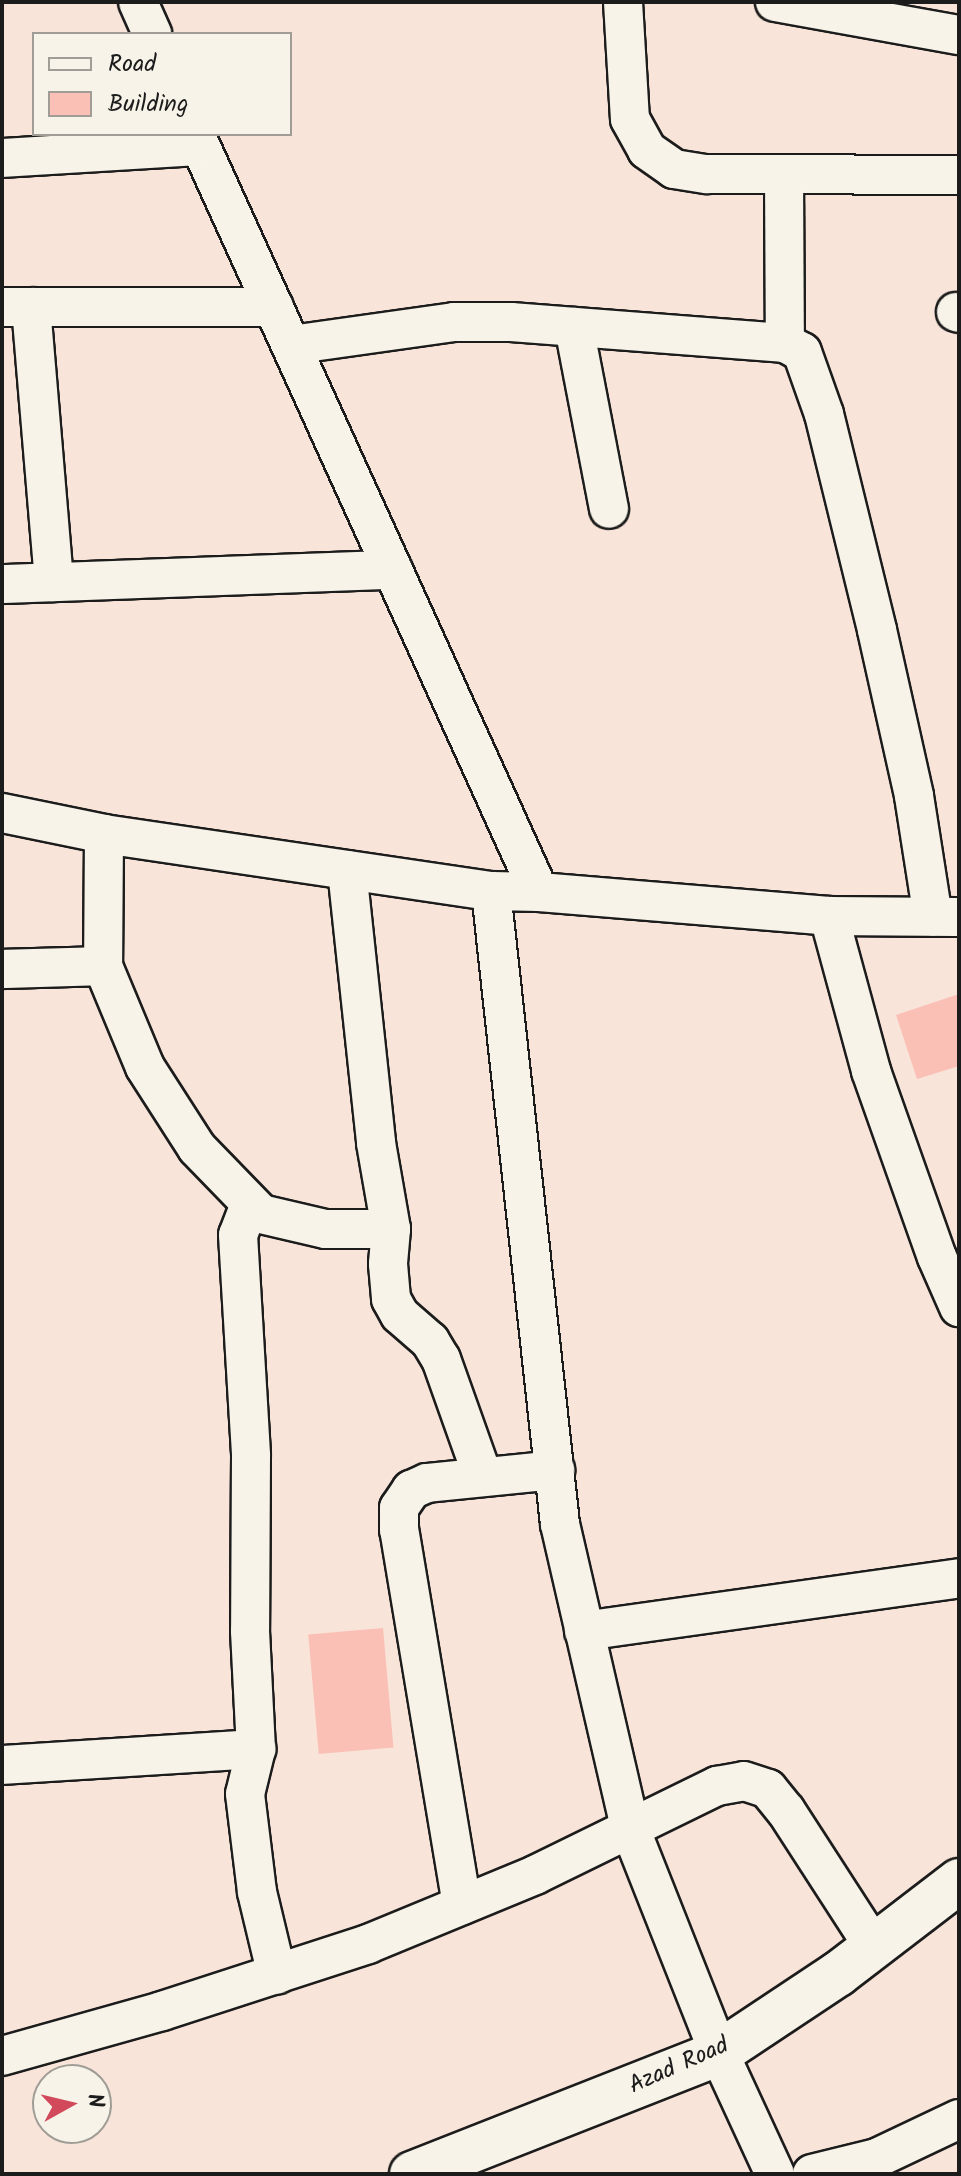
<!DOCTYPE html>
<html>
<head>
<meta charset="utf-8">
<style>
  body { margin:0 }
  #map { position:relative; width:961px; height:2176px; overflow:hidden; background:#f8e4d9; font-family:Kalam,sans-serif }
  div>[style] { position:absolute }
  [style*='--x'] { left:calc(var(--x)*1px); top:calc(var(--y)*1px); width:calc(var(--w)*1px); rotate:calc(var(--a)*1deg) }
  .building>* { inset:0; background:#fbc0b5; transform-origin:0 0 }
  .roads { filter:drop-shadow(2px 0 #1c1c1c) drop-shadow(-2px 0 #1c1c1c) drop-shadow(0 2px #1c1c1c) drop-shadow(0 -2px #1c1c1c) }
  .minor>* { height:38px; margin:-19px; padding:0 19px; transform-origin:19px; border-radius:19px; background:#f7f3e8 }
  .tertiary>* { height:44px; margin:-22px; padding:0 22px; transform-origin:22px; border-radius:22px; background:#f7f3e8 }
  span { translate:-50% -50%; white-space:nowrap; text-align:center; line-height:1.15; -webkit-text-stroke:6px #f7f3e8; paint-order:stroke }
  .street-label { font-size:24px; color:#1c1c1c }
  .frame { position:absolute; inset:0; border:4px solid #1c1c1c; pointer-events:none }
  .legend { position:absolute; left:32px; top:32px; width:260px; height:104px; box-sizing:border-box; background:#f7f3e8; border:2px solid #9f9d96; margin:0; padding:10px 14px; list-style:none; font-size:24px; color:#1c1c1c }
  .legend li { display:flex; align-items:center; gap:16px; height:40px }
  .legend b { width:40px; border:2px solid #9f9d96 }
  .north { position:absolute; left:32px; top:2064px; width:80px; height:80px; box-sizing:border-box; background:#f7f3e8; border:2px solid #9f9d96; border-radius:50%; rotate:82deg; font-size:22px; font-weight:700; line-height:32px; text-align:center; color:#1c1c1c }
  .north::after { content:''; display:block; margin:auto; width:28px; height:36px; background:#d1495b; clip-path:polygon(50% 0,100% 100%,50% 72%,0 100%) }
</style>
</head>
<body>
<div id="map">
  <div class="building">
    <div style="clip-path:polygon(959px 994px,959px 1066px,917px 1079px,896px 1015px)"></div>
    <div style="left:383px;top:1628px;width:120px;height:75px;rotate:85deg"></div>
  </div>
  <div class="roads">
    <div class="minor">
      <div style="--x:138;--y:2;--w:35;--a:66"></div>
      <div style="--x:623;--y:2;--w:117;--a:86.6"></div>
      <div style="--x:630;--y:119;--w:35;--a:61"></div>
      <div style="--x:647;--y:150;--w:33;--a:35"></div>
      <div style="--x:674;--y:169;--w:33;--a:9"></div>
      <div style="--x:707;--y:174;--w:252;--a:0.2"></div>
      <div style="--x:775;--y:2;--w:187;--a:10.2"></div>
      <div style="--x:195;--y:134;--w:832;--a:65.59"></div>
      <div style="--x:2;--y:158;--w:198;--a:-3.5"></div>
      <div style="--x:784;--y:174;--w:169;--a:89.7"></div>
      <div style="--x:2;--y:307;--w:272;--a:0"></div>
      <div style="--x:31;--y:307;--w:276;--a:85.2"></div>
      <div style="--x:956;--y:312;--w:3;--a:18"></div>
      <div style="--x:574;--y:327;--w:185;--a:79.1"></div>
      <div style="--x:291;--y:345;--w:165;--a:-8"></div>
      <div style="--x:454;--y:322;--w:57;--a:0"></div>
      <div style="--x:511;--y:322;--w:275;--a:4.4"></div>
      <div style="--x:785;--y:343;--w:19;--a:28"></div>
      <div style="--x:802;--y:352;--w:66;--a:70.5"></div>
      <div style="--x:824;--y:414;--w:222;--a:76.2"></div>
      <div style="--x:877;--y:630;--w:170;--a:77.4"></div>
      <div style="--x:914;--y:796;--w:122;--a:81.1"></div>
      <div style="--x:2;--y:584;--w:391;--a:-2.1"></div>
      <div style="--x:2;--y:813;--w:104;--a:11.6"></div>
      <div style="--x:104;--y:834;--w:391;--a:8.4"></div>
      <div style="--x:491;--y:891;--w:48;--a:1.2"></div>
      <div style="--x:539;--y:892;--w:291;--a:4.7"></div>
      <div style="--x:829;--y:916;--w:127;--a:0.5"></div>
      <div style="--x:104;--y:834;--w:132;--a:90.4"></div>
      <div style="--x:103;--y:966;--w:109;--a:67.4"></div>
      <div style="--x:145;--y:1067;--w:96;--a:57.3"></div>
      <div style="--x:197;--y:1148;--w:92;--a:45.9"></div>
      <div style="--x:261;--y:1214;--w:66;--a:13.2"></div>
      <div style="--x:325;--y:1229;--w:66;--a:0"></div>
      <div style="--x:347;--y:870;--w:275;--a:83.9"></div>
      <div style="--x:376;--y:1143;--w:87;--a:80.1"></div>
      <div style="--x:391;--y:1229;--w:35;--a:95"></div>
      <div style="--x:388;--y:1264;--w:35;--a:85"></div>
      <div style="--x:391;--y:1299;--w:18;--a:61"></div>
      <div style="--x:400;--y:1315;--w:40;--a:41"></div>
      <div style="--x:430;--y:1341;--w:21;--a:59"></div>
      <div style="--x:441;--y:1359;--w:125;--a:70.4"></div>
      <div style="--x:491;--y:891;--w:637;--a:83.78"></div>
      <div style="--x:560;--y:1524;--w:312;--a:77"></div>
      <div style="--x:630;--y:1828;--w:242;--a:68.4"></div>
      <div style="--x:719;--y:2053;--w:133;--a:65.2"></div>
      <div style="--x:829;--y:916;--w:161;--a:74.8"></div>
      <div style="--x:871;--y:1071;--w:197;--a:70.5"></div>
      <div style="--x:937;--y:1257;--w:55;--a:66.3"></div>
      <div style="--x:2;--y:969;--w:101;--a:-1.7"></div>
      <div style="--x:250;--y:1204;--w:33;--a:111"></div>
      <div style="--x:238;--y:1235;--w:221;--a:86.6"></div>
      <div style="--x:251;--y:1456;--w:175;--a:90.3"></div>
      <div style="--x:250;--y:1631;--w:118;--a:87.1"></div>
      <div style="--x:256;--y:1749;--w:46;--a:103.7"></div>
      <div style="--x:245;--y:1794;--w:99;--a:83"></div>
      <div style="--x:257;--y:1892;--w:85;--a:76.5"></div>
      <div style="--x:584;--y:1631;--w:379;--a:-8"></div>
      <div style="--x:2;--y:1765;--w:255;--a:-3.6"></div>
      <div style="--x:462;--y:1905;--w:380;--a:-99.5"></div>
      <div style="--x:399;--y:1530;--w:22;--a:-90"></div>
      <div style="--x:399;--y:1508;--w:22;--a:-56"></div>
      <div style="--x:411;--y:1490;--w:17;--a:-24"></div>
      <div style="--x:427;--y:1483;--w:129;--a:-5.8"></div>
      <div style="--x:2;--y:2056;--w:166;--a:-15.7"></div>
      <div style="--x:162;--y:2011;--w:217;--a:-18"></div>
      <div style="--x:368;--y:1944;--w:181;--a:-22.4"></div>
      <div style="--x:535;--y:1875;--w:203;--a:-26.1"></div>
      <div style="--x:717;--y:1786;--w:27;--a:-10"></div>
      <div style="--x:744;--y:1781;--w:25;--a:18"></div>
      <div style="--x:768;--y:1789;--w:28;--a:51"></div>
      <div style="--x:786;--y:1811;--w:162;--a:57.1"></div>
      <div style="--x:812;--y:2174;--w:67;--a:-13.8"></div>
      <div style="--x:877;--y:2158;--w:91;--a:-25.4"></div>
    </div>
    <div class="tertiary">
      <div style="--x:412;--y:2174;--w:330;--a:-21.5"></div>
      <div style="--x:719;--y:2053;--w:143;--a:-33.6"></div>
      <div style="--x:838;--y:1974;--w:153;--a:-37.5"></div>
    </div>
  </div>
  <div class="street-label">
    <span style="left:679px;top:2066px;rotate:-24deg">Azad Road</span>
  </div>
  <div class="frame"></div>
  <ul class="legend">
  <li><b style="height:10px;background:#f7f3e8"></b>Road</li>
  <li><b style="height:22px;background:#fbc0b5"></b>Building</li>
  </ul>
  <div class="north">N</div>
</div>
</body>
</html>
